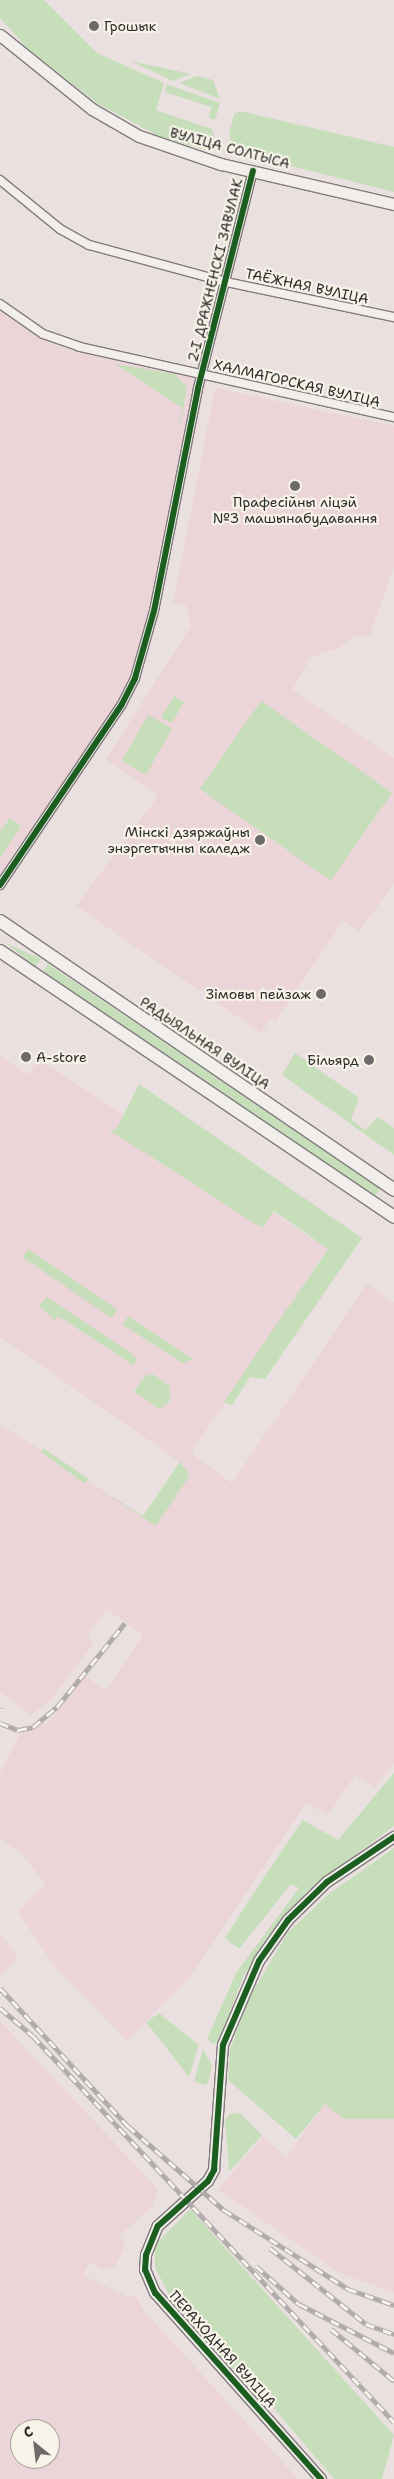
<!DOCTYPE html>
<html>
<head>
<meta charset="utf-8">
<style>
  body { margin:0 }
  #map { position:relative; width:394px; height:2479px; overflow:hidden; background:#ebe0e0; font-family:"Shantell Sans",sans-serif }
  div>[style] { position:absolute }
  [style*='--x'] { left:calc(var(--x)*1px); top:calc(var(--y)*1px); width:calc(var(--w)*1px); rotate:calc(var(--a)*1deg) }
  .built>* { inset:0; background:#ebd5d8 }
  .green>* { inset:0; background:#c7debb; transform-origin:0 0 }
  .roads { filter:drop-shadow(1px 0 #817c7c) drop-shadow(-1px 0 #817c7c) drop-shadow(0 1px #817c7c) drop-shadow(0 -1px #817c7c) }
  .minor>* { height:8px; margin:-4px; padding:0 4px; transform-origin:4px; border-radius:4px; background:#f1eeeb }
  .tertiary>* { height:10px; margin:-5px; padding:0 5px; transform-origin:5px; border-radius:5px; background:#f1eeeb }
  .secondary>* { height:11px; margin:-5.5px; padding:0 5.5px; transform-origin:5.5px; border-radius:5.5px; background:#f1eeeb }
  .primary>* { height:12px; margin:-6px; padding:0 6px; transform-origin:6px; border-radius:6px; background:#f1eeeb }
  .rail>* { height:5px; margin-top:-2.5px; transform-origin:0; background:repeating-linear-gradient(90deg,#f7f3e8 0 9px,#adaaa9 0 18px); box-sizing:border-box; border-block:1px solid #adaaa9 }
  .cycleway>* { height:6px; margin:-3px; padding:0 3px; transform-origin:3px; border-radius:3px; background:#1b5e20 }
  .dots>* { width:14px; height:14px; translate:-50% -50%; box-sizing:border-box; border:2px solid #f7f3e8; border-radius:50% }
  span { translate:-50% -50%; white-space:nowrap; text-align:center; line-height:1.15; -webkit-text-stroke:4.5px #f7f3e8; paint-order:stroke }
  .poi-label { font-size:14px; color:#2b2b2b }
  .left { translate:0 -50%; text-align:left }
  .right { translate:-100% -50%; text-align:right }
  .street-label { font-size:14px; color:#2b2b2b }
  .north { position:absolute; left:10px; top:2419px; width:50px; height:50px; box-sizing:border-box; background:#f7f3e8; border:1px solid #a5a39c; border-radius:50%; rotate:331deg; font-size:14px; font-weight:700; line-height:20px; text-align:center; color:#2b2b2b }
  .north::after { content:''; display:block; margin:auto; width:18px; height:22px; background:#6e6a6a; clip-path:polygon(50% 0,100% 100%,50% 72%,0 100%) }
</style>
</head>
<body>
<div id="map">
  <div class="built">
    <div style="clip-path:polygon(0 309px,53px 345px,207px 379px,166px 568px,128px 694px,30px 843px,24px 839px,8px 860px,14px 865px,0 883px)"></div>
    <div style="clip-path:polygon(215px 388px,394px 426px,394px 567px,370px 635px,353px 637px,339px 648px,311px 657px,292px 690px,394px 758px,394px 884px,359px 931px,343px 921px,275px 1022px,270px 1019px,261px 1033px,76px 906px,158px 796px,106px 759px,191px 626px,186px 605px,173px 603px)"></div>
    <div style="clip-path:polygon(0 1055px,27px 1075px,39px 1059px,328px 1249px,191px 1453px,232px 1483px,367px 1284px,394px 1303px,394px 1763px,375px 1788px,355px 1775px,328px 1815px,306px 1803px,189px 1978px,127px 2041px,54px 1966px,18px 1912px,45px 1883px,21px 1853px,0 1838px,0 1773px,20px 1734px,50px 1721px,85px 1676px,106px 1690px,143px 1635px,106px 1609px,87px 1637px,94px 1642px,51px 1700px,31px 1715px,0 1692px,0 1424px,143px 1516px,180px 1462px,0 1337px)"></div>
    <div style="clip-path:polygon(0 1932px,18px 1958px,0 1976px)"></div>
    <div style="clip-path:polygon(evenodd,0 2021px,158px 2189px,152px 2207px,119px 2236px,125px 2246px,115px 2266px,105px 2270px,89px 2263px,83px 2275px,128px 2297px,135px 2294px,144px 2311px,298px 2479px,0 2479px,0 2021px,20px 2429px,50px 2429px,50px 2459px,20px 2459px,20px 2429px)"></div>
    <div style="clip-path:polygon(325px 2104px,394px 2119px,394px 2293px,340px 2273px,218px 2190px,263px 2136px,286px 2157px)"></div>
  </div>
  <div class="green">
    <div style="clip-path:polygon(0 0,44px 0,97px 53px,164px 83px,156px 110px,212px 129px,216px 142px,206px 150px,162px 138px,97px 103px,28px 49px,0 18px)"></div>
    <div style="clip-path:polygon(130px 61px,191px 74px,173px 81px)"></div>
    <div style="clip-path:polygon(197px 76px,213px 80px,220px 99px,179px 83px)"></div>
    <div style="clip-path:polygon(167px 84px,220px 103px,215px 120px,209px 118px,211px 107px,165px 92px)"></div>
    <div style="clip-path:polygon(240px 111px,394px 147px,394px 192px,235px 152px,229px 134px,234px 114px)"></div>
    <div style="clip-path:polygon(115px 364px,175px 374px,187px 387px,181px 421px,173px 419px,180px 420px,182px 408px)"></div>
    <div style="left:174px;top:696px;width:12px;height:25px;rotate:31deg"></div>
    <div style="left:261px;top:701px;width:160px;height:107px;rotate:35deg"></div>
    <div style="left:148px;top:715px;width:28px;height:53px;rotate:30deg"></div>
    <div style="clip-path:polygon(10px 818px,21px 826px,0 858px,0 832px)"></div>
    <div style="clip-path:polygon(0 938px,10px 945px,41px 959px,35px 967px)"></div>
    <div style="left:48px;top:964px;width:401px;height:9px;rotate:34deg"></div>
    <div style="clip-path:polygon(295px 1053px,359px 1098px,351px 1119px,365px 1130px,378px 1117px,394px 1128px,394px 1155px,282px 1075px)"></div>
    <div style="clip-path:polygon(139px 1084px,362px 1238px,265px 1379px,250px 1377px,232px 1405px,224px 1402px,328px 1249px,274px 1211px,262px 1228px,108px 1129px,116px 1130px)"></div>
    <div style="left:28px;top:1249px;width:108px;height:10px;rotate:34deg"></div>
    <div style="clip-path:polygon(47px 1297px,126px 1350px,137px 1359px,133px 1365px,58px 1316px,55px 1320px,39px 1306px)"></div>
    <div style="clip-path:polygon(128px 1316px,193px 1359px,182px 1363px,123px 1325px)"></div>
    <div style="clip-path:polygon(153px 1374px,170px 1386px,170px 1401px,159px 1409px,134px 1391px,145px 1376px)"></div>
    <div style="clip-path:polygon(43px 1448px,89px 1479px,84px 1483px,41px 1452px)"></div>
    <div style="clip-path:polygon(180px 1462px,190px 1475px,156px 1526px,95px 1487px,143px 1516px)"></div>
    <div style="clip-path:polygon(394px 1773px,394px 1826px,307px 1891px,243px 1977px,219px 2041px,213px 2044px,207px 2039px,236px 1973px,299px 1888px,291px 1884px,239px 1949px,225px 1938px,266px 1874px,303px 1820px,338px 1840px)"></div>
    <div style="clip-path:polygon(394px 1848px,394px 2119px,344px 2119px,325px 2104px,296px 2139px,228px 2080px,230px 2049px,249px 1998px,288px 1932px,330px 1893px)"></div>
    <div style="clip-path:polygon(159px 2013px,199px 2045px,189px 2077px,146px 2022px)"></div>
    <div style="clip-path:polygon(203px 2049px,212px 2065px,208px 2083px,203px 2085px,194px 2081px)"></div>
    <div style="clip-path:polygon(240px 2113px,262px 2135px,229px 2172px,225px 2120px,230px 2114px)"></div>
    <div style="clip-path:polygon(190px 2209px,394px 2435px,382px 2479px,334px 2479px,242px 2371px,230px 2367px,170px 2297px,155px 2267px,155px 2245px)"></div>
  </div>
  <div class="roads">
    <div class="minor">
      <div style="--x:0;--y:180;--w:77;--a:39.2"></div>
      <div style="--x:60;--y:229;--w:33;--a:29"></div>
      <div style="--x:89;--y:245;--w:142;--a:15.1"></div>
      <div style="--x:226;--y:282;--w:172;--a:11.8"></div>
      <div style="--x:0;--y:304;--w:52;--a:34.9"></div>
      <div style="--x:43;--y:334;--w:39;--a:19"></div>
      <div style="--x:80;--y:347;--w:322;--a:12.6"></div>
      <div style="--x:0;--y:885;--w:218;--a:-56"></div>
      <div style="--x:122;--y:704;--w:29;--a:-63"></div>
      <div style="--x:135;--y:678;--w:70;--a:-74.2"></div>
      <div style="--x:154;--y:611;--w:227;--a:-78.8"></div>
      <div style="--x:198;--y:388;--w:224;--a:-75.8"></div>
    </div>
    <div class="tertiary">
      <div style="--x:321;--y:2479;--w:249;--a:-131.7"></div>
      <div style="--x:155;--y:2293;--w:25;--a:-113"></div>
      <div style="--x:145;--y:2270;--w:15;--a:-86"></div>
      <div style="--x:146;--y:2255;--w:31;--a:-68"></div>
      <div style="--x:158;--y:2226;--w:67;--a:-42"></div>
      <div style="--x:208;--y:2181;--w:13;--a:-61"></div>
      <div style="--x:214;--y:2170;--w:125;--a:-85.9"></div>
      <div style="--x:223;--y:2045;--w:91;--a:-66.8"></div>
      <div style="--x:259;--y:1961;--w:50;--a:-54.7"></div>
      <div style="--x:288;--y:1920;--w:54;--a:-44.3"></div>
      <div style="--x:327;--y:1882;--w:81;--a:-33.9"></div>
    </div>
    <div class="secondary">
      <div style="--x:0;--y:35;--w:118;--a:38.8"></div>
      <div style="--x:92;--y:109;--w:54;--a:29.9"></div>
      <div style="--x:139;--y:136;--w:87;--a:18.9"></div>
      <div style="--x:221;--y:164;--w:178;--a:13"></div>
    </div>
    <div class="primary">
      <div style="--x:0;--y:921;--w:477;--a:34.3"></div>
      <div style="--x:0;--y:951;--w:475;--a:34"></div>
    </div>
  </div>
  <div class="rail">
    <div style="--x:0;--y:1709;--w:2;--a:27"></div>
    <div style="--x:0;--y:1723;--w:19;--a:21"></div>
    <div style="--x:18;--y:1730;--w:15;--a:-11"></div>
    <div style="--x:33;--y:1727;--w:31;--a:-40"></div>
    <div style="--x:57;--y:1707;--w:108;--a:-51"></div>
    <div style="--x:0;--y:1988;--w:188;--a:47.2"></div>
    <div style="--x:128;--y:2126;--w:128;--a:41.2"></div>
    <div style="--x:224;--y:2210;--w:147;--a:32.5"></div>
    <div style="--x:348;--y:2289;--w:49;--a:19.2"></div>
    <div style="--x:0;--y:2008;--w:43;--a:40.3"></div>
    <div style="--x:33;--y:2036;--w:529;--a:46.92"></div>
    <div style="--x:270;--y:2248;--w:122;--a:38.4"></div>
    <div style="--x:366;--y:2324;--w:30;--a:20"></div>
    <div style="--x:256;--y:2266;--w:57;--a:41.5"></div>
    <div style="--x:299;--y:2304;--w:107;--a:27.3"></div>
    <div style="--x:331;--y:2329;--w:82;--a:39.5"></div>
  </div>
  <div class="cycleway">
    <div style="--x:0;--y:885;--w:218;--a:-56"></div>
    <div style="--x:122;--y:704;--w:29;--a:-63"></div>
    <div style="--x:135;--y:678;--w:70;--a:-74.2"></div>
    <div style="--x:154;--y:611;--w:227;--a:-78.8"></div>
    <div style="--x:198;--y:388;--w:224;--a:-75.8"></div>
    <div style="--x:321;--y:2479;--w:249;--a:-131.7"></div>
    <div style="--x:155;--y:2293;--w:25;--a:-113"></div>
    <div style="--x:145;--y:2270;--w:15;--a:-86"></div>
    <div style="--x:146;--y:2255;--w:31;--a:-68"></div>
    <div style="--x:158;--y:2226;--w:67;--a:-42"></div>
    <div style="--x:208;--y:2181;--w:13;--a:-61"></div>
    <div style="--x:214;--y:2170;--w:125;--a:-85.9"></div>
    <div style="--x:223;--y:2045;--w:91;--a:-66.8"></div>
    <div style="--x:259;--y:1961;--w:50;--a:-54.7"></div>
    <div style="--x:288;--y:1920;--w:54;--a:-44.3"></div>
    <div style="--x:327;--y:1882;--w:81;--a:-33.9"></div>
  </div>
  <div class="dots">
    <div style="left:94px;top:26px;background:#6e6a6a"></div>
    <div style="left:295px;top:486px;background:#6e6a6a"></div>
    <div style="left:260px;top:840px;background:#6e6a6a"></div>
    <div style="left:321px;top:994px;background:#6e6a6a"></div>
    <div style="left:26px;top:1057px;background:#6e6a6a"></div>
    <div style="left:369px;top:1060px;background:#6e6a6a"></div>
  </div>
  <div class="poi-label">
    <span class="left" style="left:104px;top:26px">Грошык</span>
    <span style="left:295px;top:510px">Прафесійны ліцэй<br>№3 машынабудавання</span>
    <span class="right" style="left:250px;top:840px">Мінскі дзяржаўны<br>энэргетычны каледж</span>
    <span class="right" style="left:311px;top:994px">Зімовы пейзаж</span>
    <span class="left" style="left:36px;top:1057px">А-store</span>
    <span class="right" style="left:359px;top:1060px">Більярд</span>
  </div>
  <div class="street-label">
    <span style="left:230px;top:148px;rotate:15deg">ВУЛІЦА СОЛТЫСА</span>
    <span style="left:215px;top:270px;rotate:-76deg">2-І ДРАЖНЕНСКІ ЗАВУЛАК</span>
    <span style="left:307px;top:286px;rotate:12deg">ТАЁЖНАЯ ВУЛІЦА</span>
    <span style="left:297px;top:383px;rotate:13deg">ХАЛМАГОРСКАЯ ВУЛІЦА</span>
    <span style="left:205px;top:1043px;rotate:34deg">РАДЫЯЛЬНАЯ ВУЛІЦА</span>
    <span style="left:223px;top:2349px;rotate:48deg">ПЕРАХОДНАЯ ВУЛІЦА</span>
  </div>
  <div class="north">С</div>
</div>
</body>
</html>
